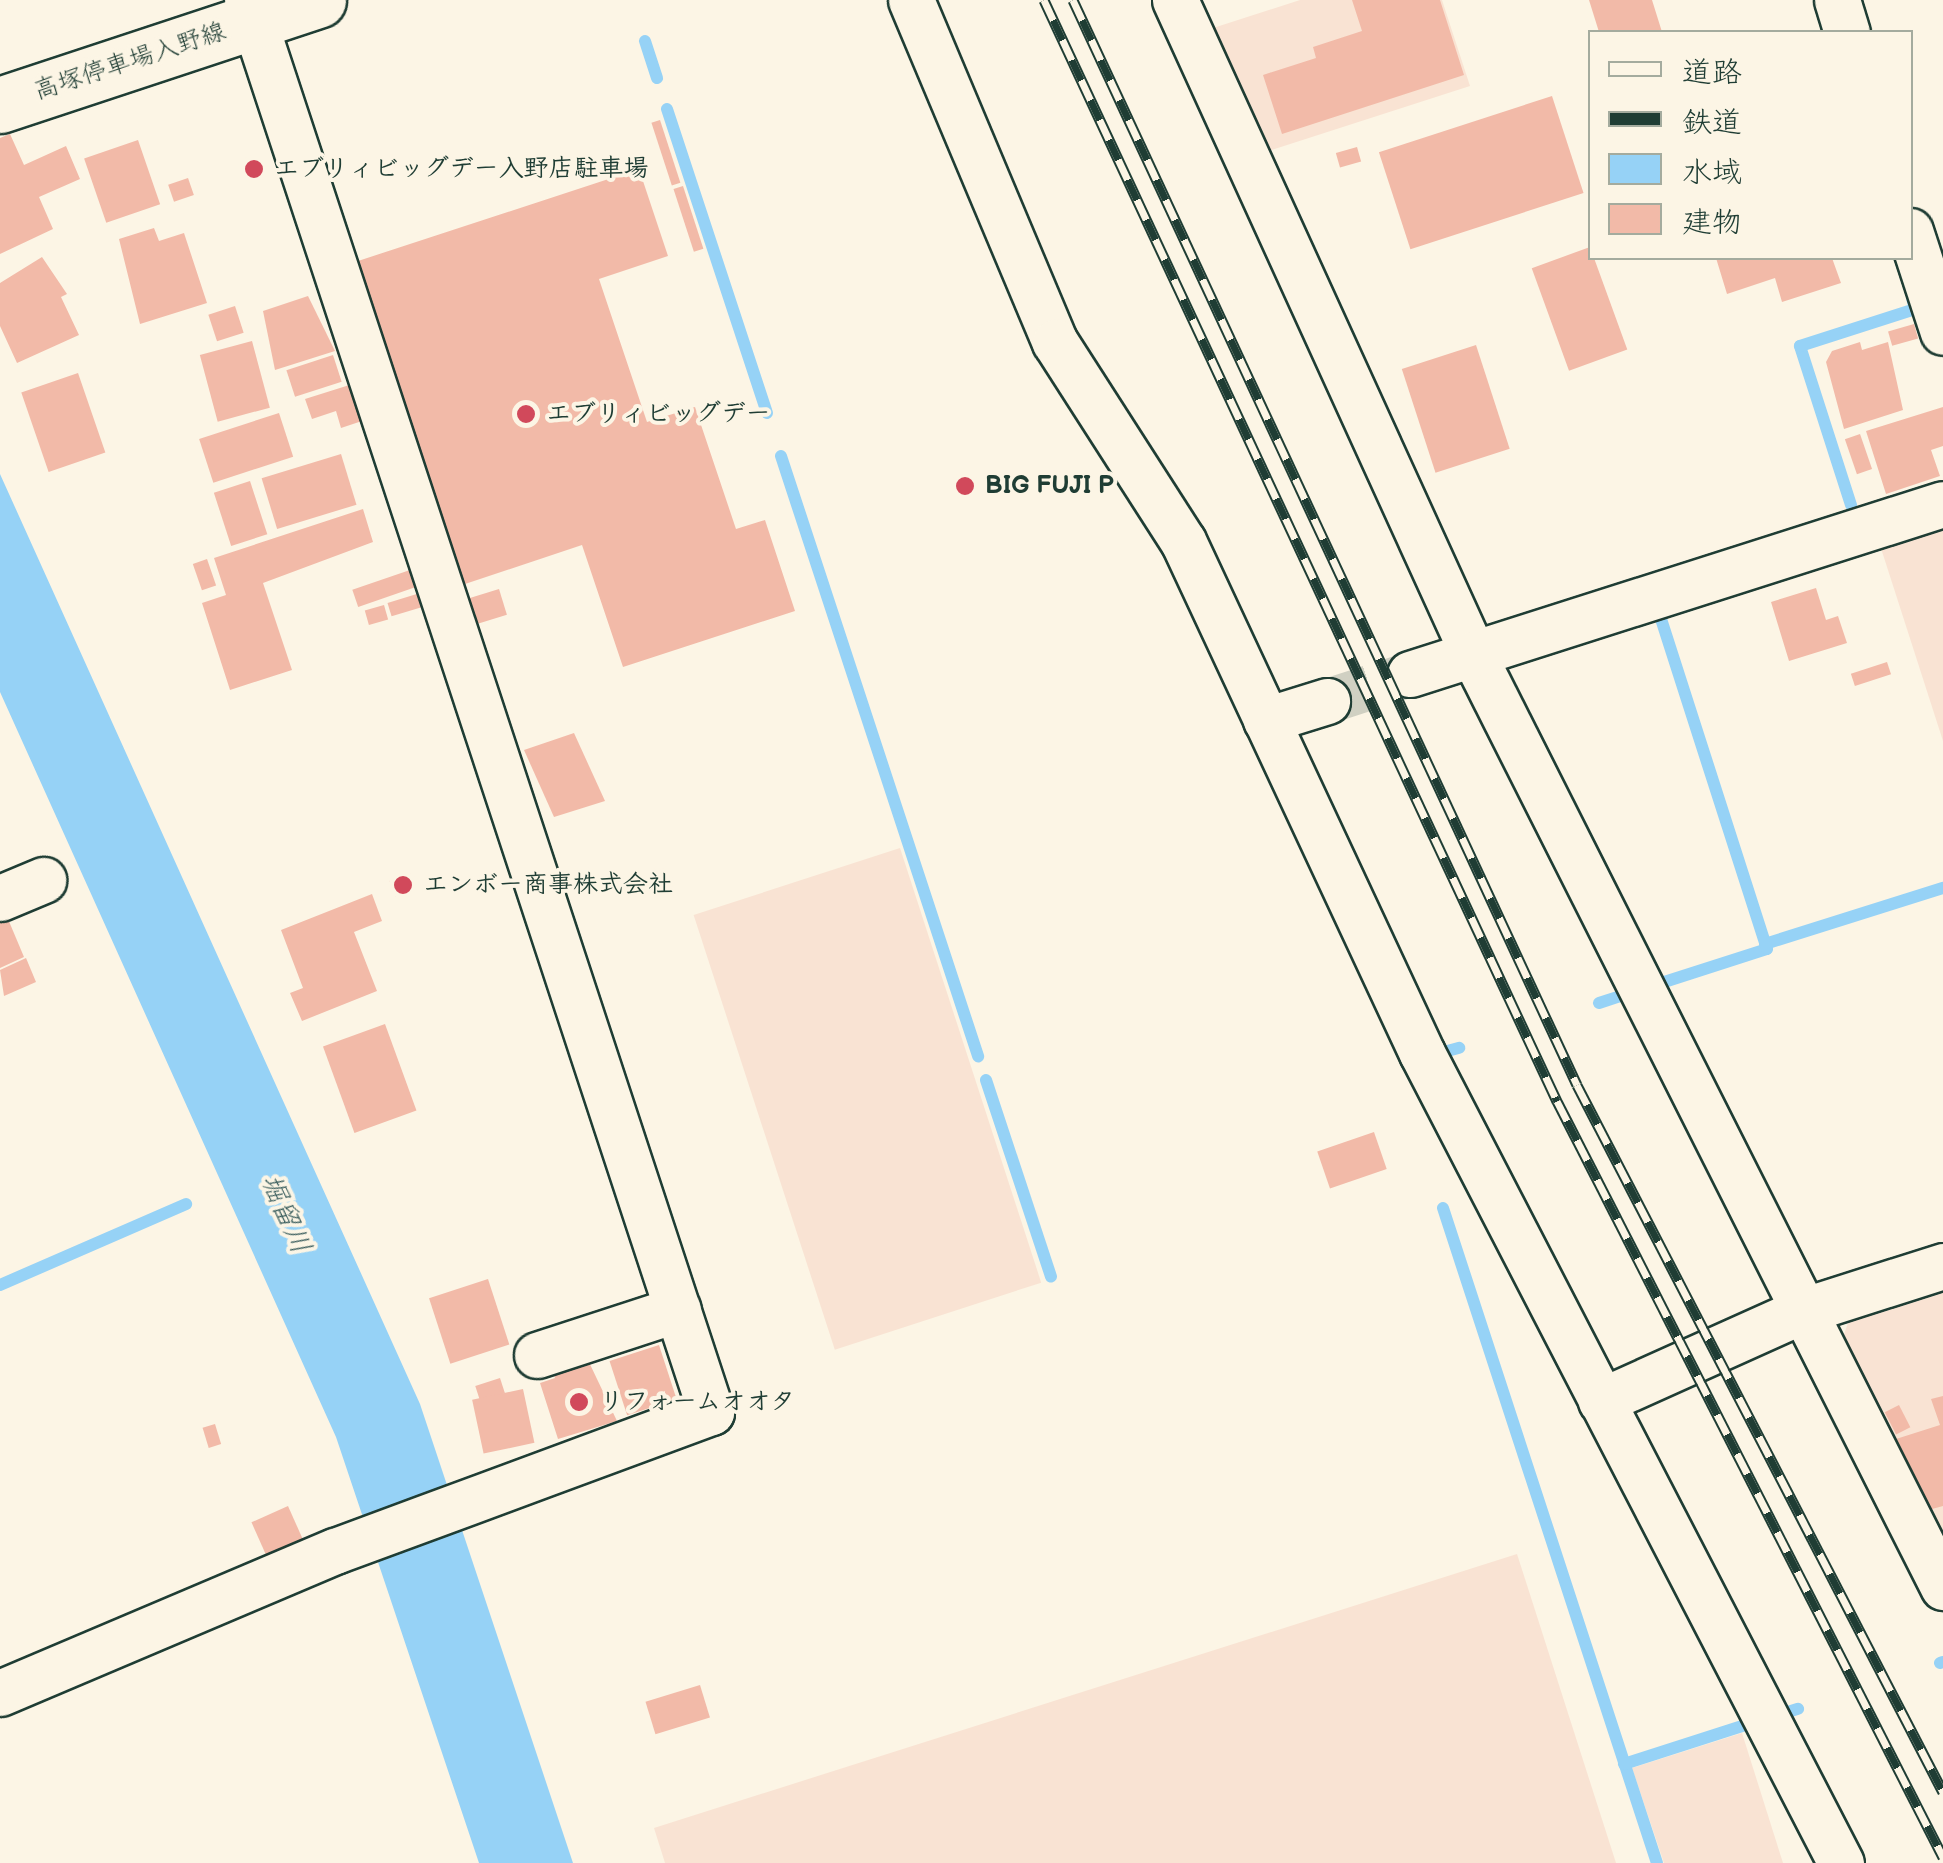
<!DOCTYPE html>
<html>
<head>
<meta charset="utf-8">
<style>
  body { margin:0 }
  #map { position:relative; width:1943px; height:1863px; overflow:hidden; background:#fcf5e5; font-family:"Balsamiq Sans","Klee One",sans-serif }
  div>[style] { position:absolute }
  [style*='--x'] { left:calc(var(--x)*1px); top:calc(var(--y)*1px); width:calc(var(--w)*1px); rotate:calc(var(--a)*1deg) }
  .built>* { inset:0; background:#f9e3d3; transform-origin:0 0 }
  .water>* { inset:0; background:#96d2f6 }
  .stream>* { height:12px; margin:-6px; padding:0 6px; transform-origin:6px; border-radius:6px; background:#96d2f6 }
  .building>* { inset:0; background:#f2baa8; transform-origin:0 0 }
  .street-tunnel>* { height:45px; margin-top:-22.5px; transform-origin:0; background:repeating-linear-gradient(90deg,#d0d0c2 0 45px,transparent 0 67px) }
  .roads { filter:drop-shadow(2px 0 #1f3d34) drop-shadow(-2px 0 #1f3d34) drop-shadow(0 2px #1f3d34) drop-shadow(0 -2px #1f3d34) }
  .street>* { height:45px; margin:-22.5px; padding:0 22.5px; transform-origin:22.5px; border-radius:22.5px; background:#fcf5e5 }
  .secondary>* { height:55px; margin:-27.5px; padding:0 27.5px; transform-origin:27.5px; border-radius:27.5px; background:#fcf5e5 }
  .rail>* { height:11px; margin-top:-5.5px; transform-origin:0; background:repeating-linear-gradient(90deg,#fcf5e5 0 22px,#1f3d34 0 44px); box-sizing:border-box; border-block:2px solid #1f3d34 }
  .dots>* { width:28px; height:28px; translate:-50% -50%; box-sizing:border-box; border:5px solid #fcf5e5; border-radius:50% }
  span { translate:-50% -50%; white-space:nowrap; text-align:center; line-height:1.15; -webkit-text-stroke:8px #fcf5e5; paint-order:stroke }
  .street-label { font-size:25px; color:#1f3d34 }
  .poi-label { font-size:25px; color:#1f3d34; font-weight:700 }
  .left { translate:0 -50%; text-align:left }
  .water-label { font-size:28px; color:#375b5b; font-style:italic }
  .legend { position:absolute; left:1588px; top:30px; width:325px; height:230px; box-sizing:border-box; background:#fcf5e5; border:2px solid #a4ab9e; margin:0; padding:12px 18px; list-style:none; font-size:30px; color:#1f3d34 }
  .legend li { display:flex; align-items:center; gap:20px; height:50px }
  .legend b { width:50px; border:2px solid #a4ab9e }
</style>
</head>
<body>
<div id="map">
  <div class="built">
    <div style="clip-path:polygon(1300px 0,1442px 0,1470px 86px,1265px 152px,1210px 29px)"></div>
    <div style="clip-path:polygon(1943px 518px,1943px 741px,1878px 539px)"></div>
    <div style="left:900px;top:848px;width:457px;height:217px;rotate:72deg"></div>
    <div style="clip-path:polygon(1943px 1293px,1943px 1539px,1841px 1343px,1848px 1323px)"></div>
    <div style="clip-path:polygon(1517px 1554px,1616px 1863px,665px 1863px,654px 1828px)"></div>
    <div style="clip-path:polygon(1742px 1733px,1783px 1863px,1664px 1863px,1632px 1768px)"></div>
  </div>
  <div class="water">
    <div style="clip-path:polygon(0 474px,420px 1404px,573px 1863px,479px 1863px,336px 1437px,0 692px)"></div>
  </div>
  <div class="stream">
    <div style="--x:645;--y:41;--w:39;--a:72"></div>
    <div style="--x:667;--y:109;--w:320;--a:71.8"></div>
    <div style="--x:781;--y:456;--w:632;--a:71.82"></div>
    <div style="--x:1851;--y:505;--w:167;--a:-107.8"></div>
    <div style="--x:1800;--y:346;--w:121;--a:-17.8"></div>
    <div style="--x:1915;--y:309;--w:11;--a:-105"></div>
    <div style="--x:1765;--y:944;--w:187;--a:-17.5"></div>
    <div style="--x:1658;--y:984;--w:114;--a:-17.8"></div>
    <div style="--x:1767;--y:949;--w:350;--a:-107.8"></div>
    <div style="--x:1599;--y:1003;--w:23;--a:-18"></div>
    <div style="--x:1440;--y:1053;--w:20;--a:-15"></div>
    <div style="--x:986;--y:1080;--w:207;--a:71.7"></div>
    <div style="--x:1443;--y:1208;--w:689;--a:71.91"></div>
    <div style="--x:0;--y:1285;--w:203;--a:-23.5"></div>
    <div style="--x:1940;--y:1663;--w:3;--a:-18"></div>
    <div style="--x:1778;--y:1715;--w:21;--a:-17"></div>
    <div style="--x:1624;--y:1764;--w:134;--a:-17.8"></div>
  </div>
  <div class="building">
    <div style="clip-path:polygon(1352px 0,1440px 0,1464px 75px,1282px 134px,1263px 75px,1316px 58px,1313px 47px,1362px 31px)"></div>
    <div style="clip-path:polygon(1589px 0,1652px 0,1662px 32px,1599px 32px)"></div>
    <div style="left:1552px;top:96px;width:102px;height:182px;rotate:72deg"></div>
    <div style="left:660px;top:120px;width:66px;height:9px;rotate:72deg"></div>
    <div style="clip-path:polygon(10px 134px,24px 165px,66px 146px,80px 179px,39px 197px,53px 229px,0 254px,0 138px)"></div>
    <div style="left:138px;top:140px;width:68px;height:57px;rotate:71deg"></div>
    <div style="left:1357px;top:147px;width:15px;height:22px;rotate:74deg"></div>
    <div style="clip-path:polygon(639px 169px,668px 256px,599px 279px,647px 422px,695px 407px,736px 529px,765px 520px,795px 611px,623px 667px,582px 545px,465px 584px,358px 261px)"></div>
    <div style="left:188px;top:178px;width:18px;height:21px;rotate:71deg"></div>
    <div style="left:683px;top:186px;width:66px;height:10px;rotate:72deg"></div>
    <div style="clip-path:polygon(154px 228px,159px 241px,184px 233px,207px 303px,140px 324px,119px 239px)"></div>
    <div style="left:1590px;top:247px;width:109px;height:62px;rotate:70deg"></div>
    <div style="clip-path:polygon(42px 257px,67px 294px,61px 297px,79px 335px,17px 363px,0 326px,0 283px)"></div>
    <div style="clip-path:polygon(1716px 258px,1832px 258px,1841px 283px,1782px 302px,1775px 278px,1727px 294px)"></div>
    <div style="clip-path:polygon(308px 296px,335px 351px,275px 370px,263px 311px)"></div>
    <div style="left:235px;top:306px;width:28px;height:28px;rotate:72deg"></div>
    <div style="left:1914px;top:324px;width:15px;height:27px;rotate:74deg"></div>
    <div style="left:252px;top:341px;width:69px;height:54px;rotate:75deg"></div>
    <div style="clip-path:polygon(1860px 342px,1862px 350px,1888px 342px,1903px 410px,1844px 429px,1826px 362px,1832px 351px)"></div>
    <div style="left:1476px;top:345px;width:109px;height:78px;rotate:72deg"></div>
    <div style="left:333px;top:355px;width:28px;height:49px;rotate:72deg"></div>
    <div style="left:78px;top:373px;width:84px;height:60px;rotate:71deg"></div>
    <div style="clip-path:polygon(359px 382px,371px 418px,341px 428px,336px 411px,312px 419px,305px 399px)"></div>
    <div style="clip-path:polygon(1943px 407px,1943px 446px,1931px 450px,1940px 476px,1886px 494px,1866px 431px)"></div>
    <div style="left:279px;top:413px;width:46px;height:84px;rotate:72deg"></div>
    <div style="left:1860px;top:434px;width:37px;height:16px;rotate:71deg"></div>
    <div style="left:341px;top:454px;width:53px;height:83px;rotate:73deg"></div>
    <div style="left:250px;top:481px;width:56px;height:38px;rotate:72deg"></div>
    <div style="clip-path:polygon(363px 509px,373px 542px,263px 583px,292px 670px,230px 690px,202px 603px,226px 595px,214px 558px)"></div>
    <div style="left:207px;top:559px;width:28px;height:15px;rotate:71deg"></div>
    <div style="left:410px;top:570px;width:18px;height:61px;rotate:71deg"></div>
    <div style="clip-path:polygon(1816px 588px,1826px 620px,1838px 616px,1847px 643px,1789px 661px,1771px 602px)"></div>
    <div style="left:499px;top:589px;width:27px;height:33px;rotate:73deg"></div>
    <div style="left:420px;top:593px;width:14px;height:34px;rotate:73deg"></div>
    <div style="left:384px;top:605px;width:15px;height:20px;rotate:74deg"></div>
    <div style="left:1887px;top:662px;width:13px;height:38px;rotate:72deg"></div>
    <div style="clip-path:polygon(574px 733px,605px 801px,554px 817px,524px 750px)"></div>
    <div style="left:410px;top:873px;width:17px;height:22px;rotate:69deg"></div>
    <div style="clip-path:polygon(372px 894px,382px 921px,354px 932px,377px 991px,302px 1021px,290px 993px,303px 988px,281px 930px)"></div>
    <div style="clip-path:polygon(8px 919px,24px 957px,0 968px,0 923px)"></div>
    <div style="clip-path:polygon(26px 958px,36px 982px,4px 996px,0 970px)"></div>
    <div style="left:385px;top:1024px;width:92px;height:66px;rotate:70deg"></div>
    <div style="left:1374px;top:1132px;width:39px;height:60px;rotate:71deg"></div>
    <div style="left:488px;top:1279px;width:69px;height:62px;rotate:72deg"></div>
    <div style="left:659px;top:1345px;width:57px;height:52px;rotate:72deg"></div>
    <div style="clip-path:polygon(587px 1358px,617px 1421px,558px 1439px,540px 1383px,555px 1378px,552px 1369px)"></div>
    <div style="left:500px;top:1378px;width:16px;height:26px;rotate:72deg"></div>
    <div style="left:523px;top:1389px;width:55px;height:52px;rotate:78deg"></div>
    <div style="clip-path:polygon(1943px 1396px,1943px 1506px,1932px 1509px,1896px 1439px,1940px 1425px,1931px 1399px)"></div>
    <div style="left:1899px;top:1405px;width:25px;height:16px;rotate:63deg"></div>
    <div style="left:215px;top:1424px;width:21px;height:13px;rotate:73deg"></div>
    <div style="left:288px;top:1506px;width:37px;height:40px;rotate:66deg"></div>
    <div style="left:700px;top:1685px;width:34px;height:57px;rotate:73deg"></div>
  </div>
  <div class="street-tunnel">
    <div style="--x:1327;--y:701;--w:87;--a:-18"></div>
  </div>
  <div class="roads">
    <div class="street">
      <div style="--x:911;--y:0;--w:371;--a:67.2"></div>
      <div style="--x:1055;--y:342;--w:237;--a:57.3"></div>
      <div style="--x:1183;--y:541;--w:565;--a:64.98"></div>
      <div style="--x:1422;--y:1053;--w:912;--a:62.65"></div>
      <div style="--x:1175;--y:0;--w:719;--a:65.5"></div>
      <div style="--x:1473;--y:654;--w:1045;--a:63.26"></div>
      <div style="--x:1837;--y:0;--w:34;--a:73"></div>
      <div style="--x:1910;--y:231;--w:106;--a:71.9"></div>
      <div style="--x:1410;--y:674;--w:559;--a:-17.69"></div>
      <div style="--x:1266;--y:720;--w:64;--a:-17.3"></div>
      <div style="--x:0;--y:898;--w:47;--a:-22.7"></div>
      <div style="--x:537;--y:1355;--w:148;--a:-18.1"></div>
      <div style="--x:1601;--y:1401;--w:217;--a:-24.2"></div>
      <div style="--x:1799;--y:1312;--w:151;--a:-17.7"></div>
      <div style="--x:0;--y:1693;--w:364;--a:-23"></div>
      <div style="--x:335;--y:1551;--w:401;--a:-20.3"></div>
      <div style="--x:711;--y:1412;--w:1486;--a:-108.19"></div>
    </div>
    <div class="secondary">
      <div style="--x:0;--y:105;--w:335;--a:-18.3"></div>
    </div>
  </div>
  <div class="rail">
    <div style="--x:1044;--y:0;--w:1215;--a:65.02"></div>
    <div style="--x:1557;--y:1101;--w:849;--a:62.95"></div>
    <div style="--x:1073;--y:0;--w:1196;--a:65.08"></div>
    <div style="--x:1577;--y:1085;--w:796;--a:62.63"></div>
  </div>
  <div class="dots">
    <div style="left:254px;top:169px;background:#d1495b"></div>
    <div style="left:526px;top:414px;background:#d1495b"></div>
    <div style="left:965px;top:486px;background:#d1495b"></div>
    <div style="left:403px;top:885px;background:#d1495b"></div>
    <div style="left:579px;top:1402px;background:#d1495b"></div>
  </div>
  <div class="street-label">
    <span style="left:130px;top:62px;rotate:-18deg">高塚停車場入野線</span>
  </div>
  <div class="poi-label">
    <span class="left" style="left:274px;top:169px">エブリィビッグデー入野店駐車場</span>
    <span class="left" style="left:546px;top:414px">エブリィビッグデー</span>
    <span class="left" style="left:985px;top:486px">BIG FUJI P</span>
    <span class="left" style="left:423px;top:885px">エンボー商事株式会社</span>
    <span class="left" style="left:599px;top:1402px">リフォームオオタ</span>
  </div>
  <div class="water-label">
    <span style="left:285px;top:1214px;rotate:66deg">堀留川</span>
  </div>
  <ul class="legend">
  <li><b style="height:12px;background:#fcf5e5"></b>道路</li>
  <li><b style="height:12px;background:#1f3d34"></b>鉄道</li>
  <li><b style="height:28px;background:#96d2f6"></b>水域</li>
  <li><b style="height:28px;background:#f2baa8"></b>建物</li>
  </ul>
</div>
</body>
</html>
